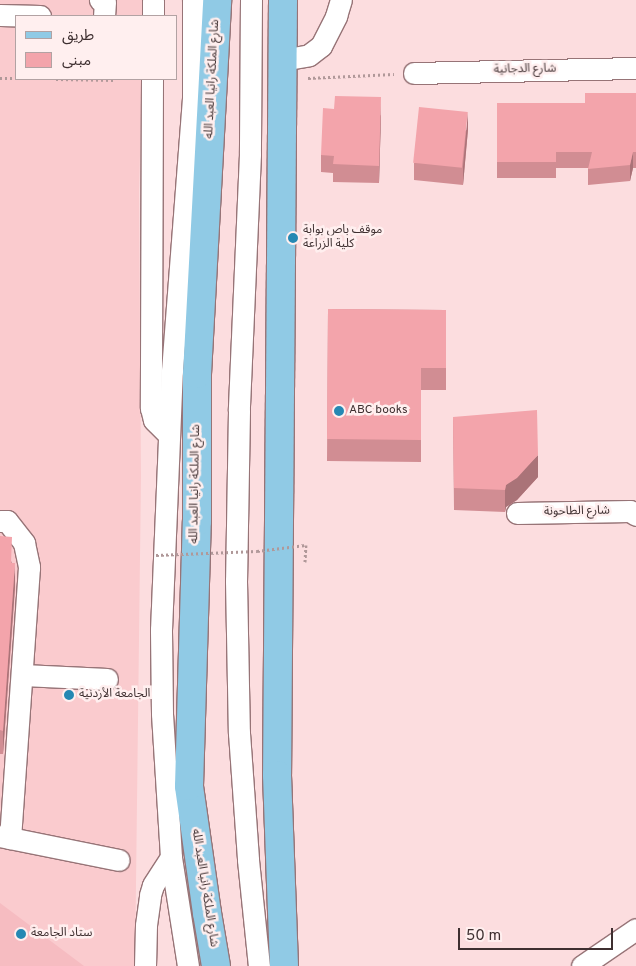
<!DOCTYPE html>
<html>
<head>
<meta charset="utf-8">
<style>
  body { margin:0 }
  #map { position:relative; width:636px; height:966px; overflow:hidden; background:#fcdddf; font-family:Overpass,"Noto Sans Arabic",sans-serif }
  div>[style] { position:absolute }
  [style*='--x'] { left:calc(var(--x)*1px); top:calc(var(--y)*1px); width:calc(var(--w)*1px); rotate:calc(var(--a)*1deg) }
  .built>* { inset:0; background:#facbce }
  .green>* { inset:0; background:#f6bcc1 }
  .path>* { height:3px; margin-top:-1.5px; transform-origin:0; background:repeating-linear-gradient(90deg,#b09899 0 2.5px,transparent 0 5px) }
  .roads { filter:drop-shadow(1px 0 #977477) drop-shadow(-1px 0 #977477) drop-shadow(0 1px #977477) drop-shadow(0 -1px #977477) }
  .minor>* { height:21px; margin:-10.5px; padding:0 10.5px; transform-origin:10.5px; border-radius:10.5px; background:#fff }
  .major>* { height:28px; margin:-14px; padding:0 14px; transform-origin:14px; border-radius:14px; background:#90cae5 }
  .path-bridge>* { height:3px; margin-top:-1.5px; transform-origin:0; background:repeating-linear-gradient(90deg,#b09899 0 2.5px,transparent 0 5px) }
  .wall>* { inset:0; background:#d18d93 }
  .shaded-wall>* { inset:0; background:#aa7378 }
  .building>* { inset:0; background:#f3a4ab; transform-origin:0 0 }
  .dots>* { width:14px; height:14px; translate:-50% -50%; box-sizing:border-box; border:2px solid #ffefef; border-radius:50% }
  span { translate:-50% -50%; white-space:nowrap; text-align:center; line-height:1.15; -webkit-text-stroke:5px #ffefef; paint-order:stroke }
  .street-label { font-size:12px; color:#3e2f30 }
  .poi-label { font-size:12px; color:#3e2f30 }
  .left { translate:0 -50%; text-align:left }
  .legend { position:absolute; left:15px; top:15px; width:162px; height:65px; box-sizing:border-box; background:#ffefef; border:1px solid #b2a2a3; margin:0; padding:6px 9px; list-style:none; font-size:15px; color:#3e2f30 }
  .legend li { display:flex; align-items:center; gap:10px; height:25px }
  .legend b { width:25px; border:1px solid #b2a2a3 }
  .scale { position:absolute; left:458px; top:928px; width:155px; height:22px; box-sizing:border-box; border:2px solid #3e2f30; border-top:0; padding-left:6px; font-size:15px; line-height:18px; white-space:nowrap; color:#3e2f30; -webkit-text-stroke:4px #ffefef; paint-order:stroke }
</style>
</head>
<body>
<div id="map">
  <div class="built">
    <div style="clip-path:polygon(0 0,144px 0,143px 16px,16px 16px,16px 79px,142px 79px,139px 192px,141px 476px,135px 966px,0 966px)"></div>
  </div>
  <div class="green">
    <div style="clip-path:polygon(0 903px,84px 966px,0 966px)"></div>
  </div>
  <div class="path">
    <div style="--x:0;--y:78;--w:16;--a:0"></div>
    <div style="--x:308;--y:78;--w:86;--a:-2.7"></div>
    <div style="--x:56;--y:79;--w:59;--a:1"></div>
    <div style="--x:305;--y:562;--w:17;--a:-87"></div>
  </div>
  <div class="roads">
    <div class="minor">
      <div style="--x:100;--y:0;--w:5;--a:22"></div>
      <div style="--x:105;--y:2;--w:14;--a:94"></div>
      <div style="--x:251;--y:0;--w:154;--a:90.4"></div>
      <div style="--x:250;--y:154;--w:257;--a:92.5"></div>
      <div style="--x:239;--y:411;--w:170;--a:91"></div>
      <div style="--x:236;--y:581;--w:152;--a:88.9"></div>
      <div style="--x:239;--y:733;--w:127;--a:85.9"></div>
      <div style="--x:248;--y:860;--w:107;--a:84.1"></div>
      <div style="--x:0;--y:15;--w:40;--a:1.4"></div>
      <div style="--x:153;--y:16;--w:16;--a:-90"></div>
      <div style="--x:282;--y:60;--w:27;--a:-10"></div>
      <div style="--x:309;--y:55;--w:15;--a:-37"></div>
      <div style="--x:321;--y:46;--w:34;--a:-63"></div>
      <div style="--x:336;--y:16;--w:17;--a:-73"></div>
      <div style="--x:414;--y:73;--w:222;--a:-1.3"></div>
      <div style="--x:152;--y:79;--w:329;--a:90.2"></div>
      <div style="--x:151;--y:408;--w:12;--a:76"></div>
      <div style="--x:154;--y:420;--w:21;--a:45"></div>
      <div style="--x:517;--y:513;--w:113;--a:-1"></div>
      <div style="--x:630;--y:511;--w:7;--a:34"></div>
      <div style="--x:0;--y:521;--w:7;--a:0"></div>
      <div style="--x:7;--y:521;--w:28;--a:52"></div>
      <div style="--x:24;--y:543;--w:25;--a:78"></div>
      <div style="--x:29;--y:567;--w:272;--a:94"></div>
      <div style="--x:23;--y:675;--w:84;--a:2.7"></div>
      <div style="--x:0;--y:836;--w:121;--a:11.4"></div>
      <div style="--x:145;--y:966;--w:41;--a:-88.6"></div>
      <div style="--x:146;--y:925;--w:30;--a:-82"></div>
      <div style="--x:150;--y:895;--w:10;--a:-73"></div>
      <div style="--x:153;--y:885;--w:33;--a:-57"></div>
      <div style="--x:188;--y:966;--w:110;--a:-98.9"></div>
      <div style="--x:171;--y:857;--w:144;--a:-93.6"></div>
      <div style="--x:162;--y:713;--w:83;--a:-90.7"></div>
      <div style="--x:161;--y:630;--w:259;--a:-87.6"></div>
      <div style="--x:172;--y:371;--w:274;--a:-85.6"></div>
      <div style="--x:193;--y:98;--w:98;--a:-90"></div>
      <div style="--x:582;--y:966;--w:65;--a:-34.4"></div>
    </div>
    <div class="major">
      <div style="--x:283;--y:0;--w:775;--a:90.44"></div>
      <div style="--x:277;--y:775;--w:191;--a:87.9"></div>
      <div style="--x:216;--y:966;--w:54;--a:-99.6"></div>
      <div style="--x:207;--y:913;--w:128;--a:-98.1"></div>
      <div style="--x:189;--y:786;--w:265;--a:-88.3"></div>
      <div style="--x:197;--y:521;--w:147;--a:-90"></div>
      <div style="--x:197;--y:374;--w:375;--a:-86.9"></div>
    </div>
  </div>
  <div class="path-bridge">
    <div style="--x:156;--y:555;--w:101;--a:-2.3"></div>
    <div style="--x:257;--y:551;--w:49;--a:-7"></div>
  </div>
  <div class="wall">
    <div style="clip-path:polygon(636px 93px,636px 168px,633px 168px,630px 181px,588px 185px,588px 168px,556px 168px,556px 178px,497px 178px,497px 103px,585px 103px)"></div>
    <div style="clip-path:polygon(381px 115px,379px 183px,333px 182px,333px 173px,321px 172px,321px 155px)"></div>
    <div style="clip-path:polygon(468px 129px,463px 185px,414px 180px,414px 163px)"></div>
    <div style="clip-path:polygon(328px 309px,446px 310px,446px 390px,421px 390px,421px 462px,327px 461px)"></div>
    <div style="clip-path:polygon(453px 417px,538px 477px,517px 500px,506px 507px,505px 512px,454px 510px)"></div>
    <div style="clip-path:polygon(0 536px,12px 563px,15px 587px,3px 754px,0 754px)"></div>
  </div>
  <div class="shaded-wall">
    <div style="clip-path:polygon(381px 97px,381px 115px,379px 183px,379px 166px)"></div>
    <div style="clip-path:polygon(468px 112px,468px 129px,463px 185px,463px 167px)"></div>
    <div style="clip-path:polygon(633px 152px,633px 168px,630px 181px,630px 165px)"></div>
    <div style="clip-path:polygon(538px 455px,538px 477px,517px 500px,506px 507px,505px 512px,505px 490px,506px 485px)"></div>
    <div style="clip-path:polygon(15px 563px,15px 587px,3px 754px,3px 731px)"></div>
  </div>
  <div class="building">
    <div style="clip-path:polygon(585px 93px,636px 93px,636px 152px,633px 152px,630px 165px,588px 169px,592px 152px,556px 152px,556px 162px,497px 162px,497px 103px,585px 103px)"></div>
    <div style="clip-path:polygon(335px 96px,381px 97px,379px 166px,333px 164px,334px 156px,321px 155px,323px 108px,334px 109px)"></div>
    <div style="left:419px;top:107px;width:49px;height:56px;rotate:6deg"></div>
    <div style="clip-path:polygon(328px 309px,446px 310px,446px 368px,421px 368px,421px 440px,327px 439px)"></div>
    <div style="clip-path:polygon(537px 410px,538px 455px,517px 478px,506px 485px,505px 490px,454px 488px,453px 417px)"></div>
    <div style="clip-path:polygon(0 536px,12px 537px,11px 563px,15px 563px,3px 731px,0 730px)"></div>
  </div>
  <div class="dots">
    <div style="left:293px;top:238px;background:#2688b3"></div>
    <div style="left:339px;top:411px;background:#2688b3"></div>
    <div style="left:69px;top:695px;background:#2688b3"></div>
    <div style="left:21px;top:934px;background:#2688b3"></div>
  </div>
  <div class="street-label">
    <span style="left:525px;top:70px;rotate:-1deg">شارع الدجانية</span>
    <span style="left:213px;top:79px;rotate:-87deg">شارع الملكة رانيا العبد الله</span>
    <span style="left:196px;top:484px;rotate:-89deg">شارع الملكة رانيا العبد الله</span>
    <span style="left:577px;top:512px;rotate:-1deg">شارع الطاحونة</span>
    <span style="left:204px;top:888px;rotate:81deg">شارع الملكة رانيا العبد الله</span>
  </div>
  <div class="poi-label">
    <span class="left" style="left:303px;top:238px">موقف باص بوابة<br>كلية الزراعة</span>
    <span class="left" style="left:349px;top:411px">ABC books</span>
    <span class="left" style="left:79px;top:695px">الجامعة الأردنية</span>
    <span class="left" style="left:31px;top:934px">ستاد الجامعة</span>
  </div>
  <ul class="legend">
  <li><b style="height:6px;background:#90cae5"></b>طريق</li>
  <li><b style="height:14px;background:#f3a4ab"></b>مبنى</li>
  </ul>
  <div class="scale">50 m</div>
</div>
</body>
</html>
